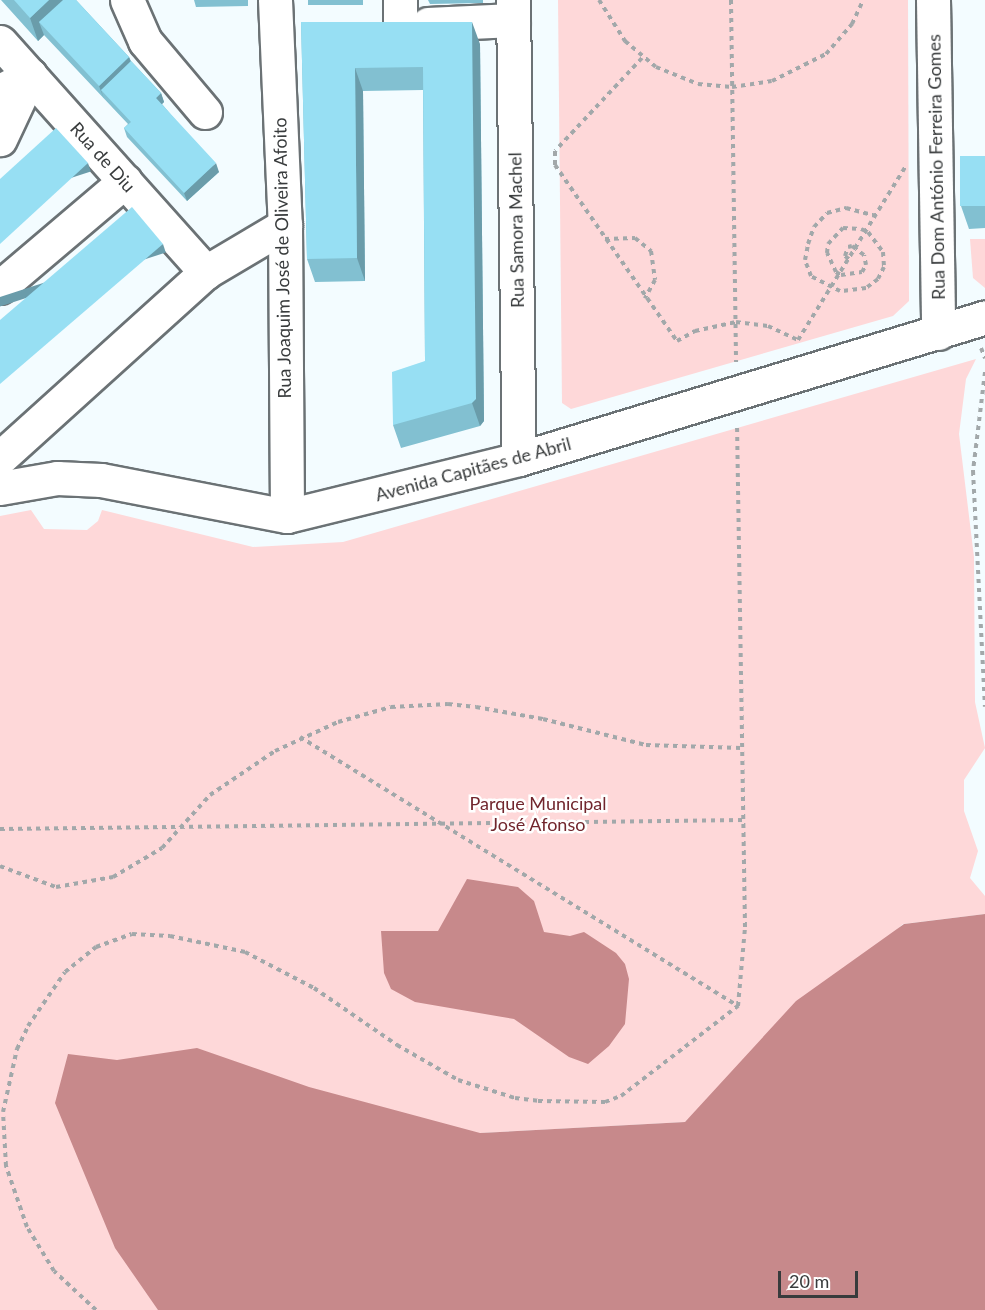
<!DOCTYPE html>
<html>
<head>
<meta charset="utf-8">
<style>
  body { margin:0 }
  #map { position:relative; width:985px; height:1310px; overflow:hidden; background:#f3fcff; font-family:Lato,sans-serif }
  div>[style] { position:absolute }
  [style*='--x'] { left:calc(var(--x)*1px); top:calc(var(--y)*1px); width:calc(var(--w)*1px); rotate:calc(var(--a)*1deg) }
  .green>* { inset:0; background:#fed8d9 }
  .water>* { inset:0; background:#c7898b }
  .path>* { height:4px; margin-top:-2px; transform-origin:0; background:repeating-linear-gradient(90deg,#a2a8aa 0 4.5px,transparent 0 9px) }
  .roads { filter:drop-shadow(2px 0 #6b7275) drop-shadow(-2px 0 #6b7275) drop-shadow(0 2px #6b7275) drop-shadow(0 -2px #6b7275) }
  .minor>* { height:33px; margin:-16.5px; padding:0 16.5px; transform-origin:16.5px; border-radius:16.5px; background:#fff }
  .path-bridge>* { height:4px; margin-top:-2px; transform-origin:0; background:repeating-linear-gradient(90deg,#a2a8aa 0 4.5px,transparent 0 9px) }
  .wall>* { inset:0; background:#82c0d1; transform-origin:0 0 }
  .shaded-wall>* { inset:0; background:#6a9caa; transform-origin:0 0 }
  .building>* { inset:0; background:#97dff3; transform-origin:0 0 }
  span { translate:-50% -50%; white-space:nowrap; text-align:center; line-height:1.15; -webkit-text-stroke:5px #fff; paint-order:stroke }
  .street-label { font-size:18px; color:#383b3c }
  .park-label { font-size:18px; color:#71262d }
  .scale { position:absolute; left:778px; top:1271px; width:80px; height:27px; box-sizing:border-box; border:3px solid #383b3c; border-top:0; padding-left:8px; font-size:18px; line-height:21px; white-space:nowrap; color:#383b3c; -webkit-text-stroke:4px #fff; paint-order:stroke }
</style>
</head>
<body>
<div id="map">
  <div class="green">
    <div style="clip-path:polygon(558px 0,908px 0,909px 301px,893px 316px,571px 409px,562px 403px)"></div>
    <div style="clip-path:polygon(970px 239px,985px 239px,985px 288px,973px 278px)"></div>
    <div style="clip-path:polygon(976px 359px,966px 379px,959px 434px,974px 557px,975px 702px,985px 748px,964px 780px,964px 811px,978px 851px,970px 878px,985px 896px,985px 914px,903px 924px,685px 1122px,480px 1133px,985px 1310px,0 1310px,0 516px,31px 510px,44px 529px,87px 530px,98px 521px,102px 510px,253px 547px,343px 542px)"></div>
  </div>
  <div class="water">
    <div style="clip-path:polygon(467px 879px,518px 887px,534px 901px,544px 932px,570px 936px,584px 932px,616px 953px,625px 964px,629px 979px,625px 1024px,609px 1046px,588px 1064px,569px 1057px,514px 1019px,415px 1002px,391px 989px,384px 973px,381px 931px,438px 931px)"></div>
    <div style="clip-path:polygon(985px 914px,985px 1310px,158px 1310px,115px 1248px,55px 1103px,68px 1054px,117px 1060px,197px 1048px,309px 1087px,480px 1133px,685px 1122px,796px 1001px,904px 924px)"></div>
  </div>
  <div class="path">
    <div style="--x:599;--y:0;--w:49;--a:57.6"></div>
    <div style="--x:625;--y:41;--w:40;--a:40"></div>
    <div style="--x:656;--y:67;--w:45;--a:22"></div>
    <div style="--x:698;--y:84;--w:34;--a:5"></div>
    <div style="--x:732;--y:87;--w:40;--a:-8.5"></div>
    <div style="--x:772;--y:81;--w:60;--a:-26.6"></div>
    <div style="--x:826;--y:54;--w:40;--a:-49"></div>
    <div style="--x:852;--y:24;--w:26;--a:-65"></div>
    <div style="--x:731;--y:0;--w:362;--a:89.2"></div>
    <div style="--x:642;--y:58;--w:127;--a:133.1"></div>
    <div style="--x:555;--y:151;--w:14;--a:90"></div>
    <div style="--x:555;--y:165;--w:214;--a:55.3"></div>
    <div style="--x:677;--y:341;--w:21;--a:-29"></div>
    <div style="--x:695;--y:331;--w:42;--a:-12.4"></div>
    <div style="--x:736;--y:322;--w:32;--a:7"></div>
    <div style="--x:768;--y:326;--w:33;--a:25"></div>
    <div style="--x:798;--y:340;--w:205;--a:-58.2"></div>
    <div style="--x:868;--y:232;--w:25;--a:53"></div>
    <div style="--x:883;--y:252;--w:15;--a:86"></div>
    <div style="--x:884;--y:267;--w:13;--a:117"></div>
    <div style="--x:878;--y:279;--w:15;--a:143"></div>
    <div style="--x:866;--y:288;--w:26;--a:173"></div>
    <div style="--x:840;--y:291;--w:33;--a:-153"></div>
    <div style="--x:811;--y:276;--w:17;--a:-111"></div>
    <div style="--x:805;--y:260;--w:16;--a:-79"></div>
    <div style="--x:808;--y:244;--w:18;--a:-71"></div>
    <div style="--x:814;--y:227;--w:19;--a:-47"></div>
    <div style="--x:827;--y:213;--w:20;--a:-15"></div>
    <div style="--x:846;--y:208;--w:30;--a:15"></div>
    <div style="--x:605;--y:239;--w:30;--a:-2"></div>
    <div style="--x:635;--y:238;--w:21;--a:39"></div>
    <div style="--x:651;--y:251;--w:29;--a:82"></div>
    <div style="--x:655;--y:280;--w:21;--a:119"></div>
    <div style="--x:845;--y:256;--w:9;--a:-72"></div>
    <div style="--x:848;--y:247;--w:4;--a:-14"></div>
    <div style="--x:836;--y:272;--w:21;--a:-115"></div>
    <div style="--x:827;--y:253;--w:9;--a:-84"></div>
    <div style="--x:828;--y:244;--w:22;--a:-47"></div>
    <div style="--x:843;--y:228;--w:18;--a:3"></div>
    <div style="--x:841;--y:275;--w:21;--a:-8"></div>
    <div style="--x:862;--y:272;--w:8;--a:-60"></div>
    <div style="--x:866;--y:265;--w:10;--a:-101"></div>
    <div style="--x:864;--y:255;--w:10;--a:-143"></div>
    <div style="--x:981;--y:348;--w:11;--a:68"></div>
    <div style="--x:985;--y:372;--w:100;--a:96.9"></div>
    <div style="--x:973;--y:471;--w:236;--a:87.1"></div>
    <div style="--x:300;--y:737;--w:514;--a:31.56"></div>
    <div style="--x:0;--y:829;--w:743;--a:-0.69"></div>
    <div style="--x:0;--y:866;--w:60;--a:20.6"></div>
    <div style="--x:56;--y:887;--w:58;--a:-10"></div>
    <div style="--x:113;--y:877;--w:57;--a:-30.6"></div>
    <div style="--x:162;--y:848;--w:72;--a:-47.8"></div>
    <div style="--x:210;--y:795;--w:78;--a:-34.1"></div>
    <div style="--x:275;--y:751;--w:69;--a:-24.7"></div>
    <div style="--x:338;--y:722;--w:55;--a:-15.8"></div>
    <div style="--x:391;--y:707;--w:57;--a:-3"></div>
    <div style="--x:448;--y:704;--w:28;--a:6"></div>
    <div style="--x:476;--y:707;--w:68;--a:10.2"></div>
    <div style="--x:543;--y:719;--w:106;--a:14.2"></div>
    <div style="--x:646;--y:745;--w:95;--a:1.8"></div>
    <div style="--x:96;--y:1310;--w:57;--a:-137.1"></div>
    <div style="--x:54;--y:1271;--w:52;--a:-121.5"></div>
    <div style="--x:27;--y:1227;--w:65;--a:-109"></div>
    <div style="--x:6;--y:1166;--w:54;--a:-93.2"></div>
    <div style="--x:3;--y:1112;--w:65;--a:-77.5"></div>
    <div style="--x:17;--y:1049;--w:25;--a:-64"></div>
    <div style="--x:28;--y:1026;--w:65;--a:-55.6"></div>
    <div style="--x:65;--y:972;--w:40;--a:-39"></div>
    <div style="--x:96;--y:947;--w:38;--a:-20"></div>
    <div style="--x:132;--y:934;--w:38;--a:3"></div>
    <div style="--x:170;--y:936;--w:77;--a:12"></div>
    <div style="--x:245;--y:952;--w:78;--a:27.6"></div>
    <div style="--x:314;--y:988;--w:101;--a:34.5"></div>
    <div style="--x:397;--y:1045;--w:70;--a:29.8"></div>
    <div style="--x:458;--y:1080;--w:60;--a:17.5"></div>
    <div style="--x:515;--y:1098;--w:23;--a:7"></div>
    <div style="--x:538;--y:1101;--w:67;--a:0.9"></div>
    <div style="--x:605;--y:1102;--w:17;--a:-21"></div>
    <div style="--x:621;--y:1096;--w:148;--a:-37.6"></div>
    <div style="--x:738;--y:1006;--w:79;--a:-84.9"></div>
    <div style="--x:745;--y:927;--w:503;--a:-90.91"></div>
  </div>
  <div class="roads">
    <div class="minor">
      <div style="--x:127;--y:0;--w:45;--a:66.3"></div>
      <div style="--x:145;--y:41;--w:93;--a:49.8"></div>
      <div style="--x:275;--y:0;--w:225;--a:87.5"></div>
      <div style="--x:285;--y:225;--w:291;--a:89.6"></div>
      <div style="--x:400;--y:0;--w:25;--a:90"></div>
      <div style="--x:513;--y:0;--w:459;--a:89.3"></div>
      <div style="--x:933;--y:0;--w:333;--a:89.1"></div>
      <div style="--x:428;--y:24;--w:85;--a:-2.7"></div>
      <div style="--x:0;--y:42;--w:309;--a:48.2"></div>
      <div style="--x:0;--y:91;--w:34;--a:-28"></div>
      <div style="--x:30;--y:75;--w:71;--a:115.1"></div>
      <div style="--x:0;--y:287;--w:164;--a:-40.3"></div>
      <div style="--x:0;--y:458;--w:278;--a:-42.1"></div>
      <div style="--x:206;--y:272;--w:92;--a:-30.7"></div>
      <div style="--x:0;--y:488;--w:58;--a:-10"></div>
      <div style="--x:57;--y:478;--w:44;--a:2.6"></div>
      <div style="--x:101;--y:480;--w:189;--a:11"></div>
      <div style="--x:287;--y:516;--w:239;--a:-13.8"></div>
      <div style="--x:519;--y:459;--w:487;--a:-16.9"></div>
    </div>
  </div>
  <div class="path-bridge">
    <div style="--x:861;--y:229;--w:8;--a:23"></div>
    <div style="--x:852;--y:246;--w:5;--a:37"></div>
    <div style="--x:845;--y:256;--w:6;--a:39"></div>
    <div style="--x:836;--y:272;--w:6;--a:31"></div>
  </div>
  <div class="wall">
    <div style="clip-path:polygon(1px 0,76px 0,129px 57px,131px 61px,161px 93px,164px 102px,162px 104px,219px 172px,187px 201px,127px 137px,124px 128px,128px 124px,44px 35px,38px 41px)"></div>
    <div style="clip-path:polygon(194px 0,248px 0,248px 6px,196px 7px)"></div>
    <div style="left:308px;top:0;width:55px;height:5px"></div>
    <div style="clip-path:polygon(428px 0,483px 0,483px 3px,430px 4px)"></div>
    <div style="clip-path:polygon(301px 22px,480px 44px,484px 421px,480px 426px,401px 448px,393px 425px,425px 361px,423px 90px,363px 91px,365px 281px,315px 282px,307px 259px)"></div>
    <div style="clip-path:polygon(985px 156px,985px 228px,969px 229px,961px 206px)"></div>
  </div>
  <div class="shaded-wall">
    <div style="clip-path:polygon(49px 0,65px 0,39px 22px,44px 35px,38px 41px,30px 18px)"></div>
    <div style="clip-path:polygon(472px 22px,480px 44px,484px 421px,480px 426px,472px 403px)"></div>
    <div style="clip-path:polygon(129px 57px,134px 70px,101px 90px,104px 99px,99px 86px)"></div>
    <div style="clip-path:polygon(355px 68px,363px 91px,365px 281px,357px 258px)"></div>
    <div style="clip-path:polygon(161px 93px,164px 102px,159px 107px,156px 98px)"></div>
    <div style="left:88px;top:163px;width:9px;height:120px;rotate:72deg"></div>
    <div style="clip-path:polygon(216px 163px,219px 172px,187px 201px,184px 193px)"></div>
    <div style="left:163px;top:244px;width:9px;height:215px;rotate:72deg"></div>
  </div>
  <div class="building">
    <div style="clip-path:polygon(14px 0,49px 0,30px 18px)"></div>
    <div style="clip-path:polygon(63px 0,76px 0,129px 57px,99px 86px,39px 22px)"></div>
    <div style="clip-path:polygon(301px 22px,472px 22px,476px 399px,472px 403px,393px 425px,392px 372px,425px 361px,423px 67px,355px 68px,357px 258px,307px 259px)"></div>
    <div style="clip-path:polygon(131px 61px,161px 93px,156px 98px,216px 163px,184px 193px,124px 128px,131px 122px,101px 90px)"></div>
    <div style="clip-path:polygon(56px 128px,88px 163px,0 244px,0 179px)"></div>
    <div style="left:960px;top:156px;width:25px;height:50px"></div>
    <div style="clip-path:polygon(132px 207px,163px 244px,0 384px,0 320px)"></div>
  </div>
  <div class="street-label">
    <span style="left:103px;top:157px;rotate:48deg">Rua de Diu</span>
    <span style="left:936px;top:167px;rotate:-91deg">Rua Dom António Ferreira Gomes</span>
    <span style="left:516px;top:230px;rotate:-91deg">Rua Samora Machel</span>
    <span style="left:282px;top:258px;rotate:-91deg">Rua Joaquim José de Oliveira Afoito</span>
    <span style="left:473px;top:469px;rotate:-15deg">Avenida Capitães de Abril</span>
  </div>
  <div class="park-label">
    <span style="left:538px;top:814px">Parque Municipal<br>José Afonso</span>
  </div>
  <div class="scale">20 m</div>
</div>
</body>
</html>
